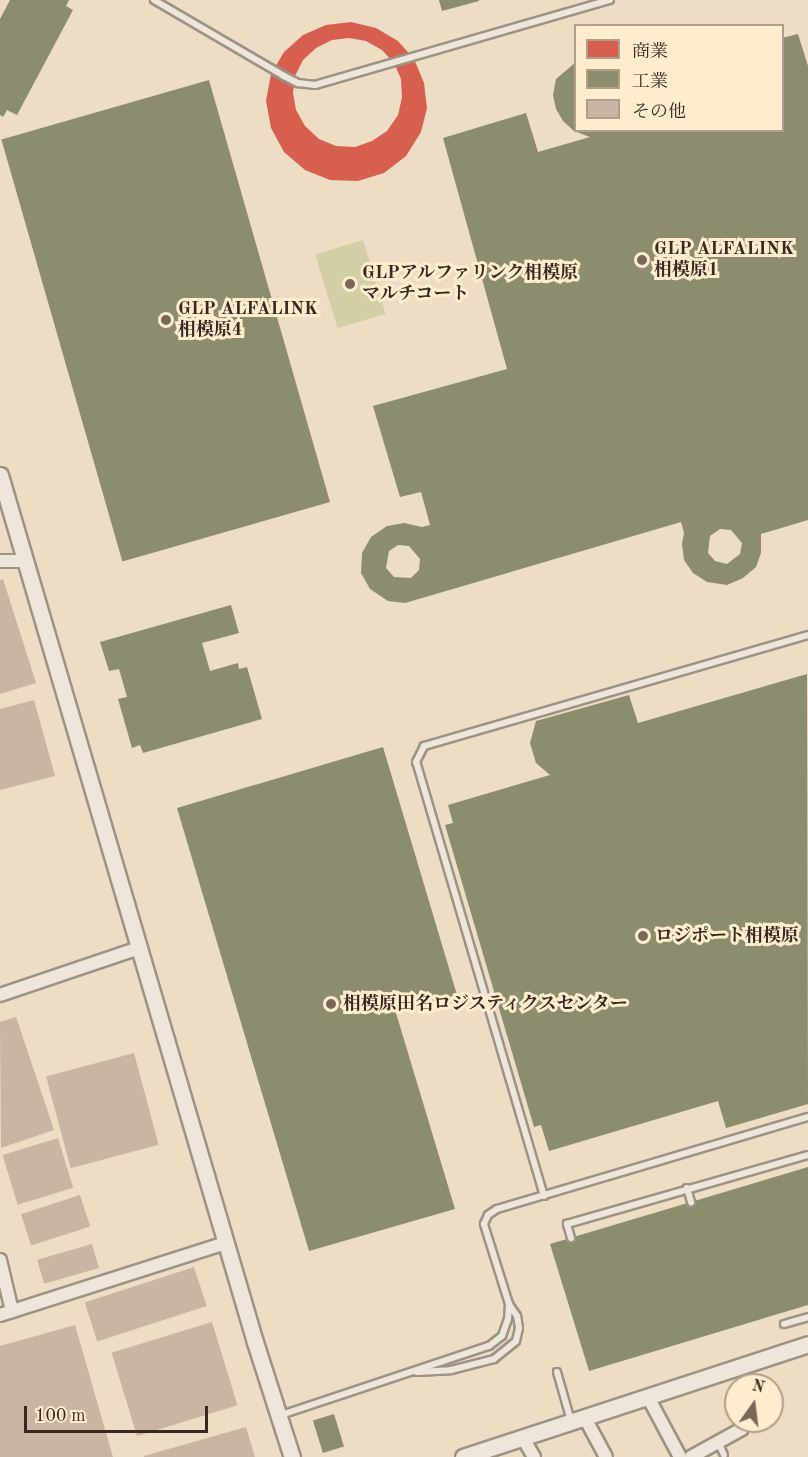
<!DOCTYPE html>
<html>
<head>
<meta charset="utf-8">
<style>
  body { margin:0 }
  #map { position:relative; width:808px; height:1457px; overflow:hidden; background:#ecddc4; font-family:"Old Standard TT","Noto Serif JP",serif }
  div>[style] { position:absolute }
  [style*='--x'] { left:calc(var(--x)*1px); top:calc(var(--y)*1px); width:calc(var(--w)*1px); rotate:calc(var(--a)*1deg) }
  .green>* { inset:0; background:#d2cfa7; transform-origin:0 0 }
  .shops>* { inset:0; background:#d6604d }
  .industry>* { inset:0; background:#8c8c6e; transform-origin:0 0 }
  .building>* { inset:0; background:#c9b5a2; transform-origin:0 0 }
  .roads { filter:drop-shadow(2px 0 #9d9385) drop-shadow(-2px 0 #9d9385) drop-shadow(0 2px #9d9385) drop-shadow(0 -2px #9d9385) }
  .service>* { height:6px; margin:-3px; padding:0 3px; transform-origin:3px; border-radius:3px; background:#eee6da }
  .minor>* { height:12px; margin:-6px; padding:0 6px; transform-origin:6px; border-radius:6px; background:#eee6da }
  .tertiary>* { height:15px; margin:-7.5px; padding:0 7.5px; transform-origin:7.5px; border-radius:7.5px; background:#eee6da }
  .dots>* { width:16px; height:16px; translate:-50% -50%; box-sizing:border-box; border:3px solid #feecce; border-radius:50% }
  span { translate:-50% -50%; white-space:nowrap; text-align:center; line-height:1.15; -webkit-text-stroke:6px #feecce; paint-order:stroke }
  .poi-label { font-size:18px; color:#382920; font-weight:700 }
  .left { translate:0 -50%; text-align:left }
  .legend { position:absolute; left:574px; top:24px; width:210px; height:108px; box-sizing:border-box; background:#feecce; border:2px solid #af9e88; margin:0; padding:8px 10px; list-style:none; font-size:18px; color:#382920 }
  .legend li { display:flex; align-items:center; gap:12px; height:30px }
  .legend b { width:30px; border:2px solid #af9e88 }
  .north { position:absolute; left:724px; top:1373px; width:60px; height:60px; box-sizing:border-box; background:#feecce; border:2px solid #af9e88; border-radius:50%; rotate:14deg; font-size:16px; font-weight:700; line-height:24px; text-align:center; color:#382920 }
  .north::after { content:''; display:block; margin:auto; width:21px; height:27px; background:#776859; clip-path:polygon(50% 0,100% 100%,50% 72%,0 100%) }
  .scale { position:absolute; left:24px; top:1406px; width:184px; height:27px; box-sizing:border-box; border:3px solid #382920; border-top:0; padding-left:8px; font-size:18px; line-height:21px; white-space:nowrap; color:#382920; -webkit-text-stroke:4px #feecce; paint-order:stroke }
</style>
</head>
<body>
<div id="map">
  <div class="green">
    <div style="left:363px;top:240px;width:77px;height:50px;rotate:73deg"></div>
  </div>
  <div class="shops">
    <div style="clip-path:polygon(evenodd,351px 22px,376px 28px,398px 41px,414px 59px,424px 83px,427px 108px,421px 132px,406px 156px,384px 173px,358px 181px,330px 180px,305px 170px,284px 152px,271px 128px,266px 101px,271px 74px,284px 52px,303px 35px,326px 25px,351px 22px,349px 38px,366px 41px,382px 50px,394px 63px,401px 79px,402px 97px,398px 115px,387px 131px,372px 141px,355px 147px,336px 146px,319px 139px,305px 126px,296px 110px,293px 93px,295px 76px,303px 60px,316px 48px,332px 40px,349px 38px)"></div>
  </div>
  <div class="industry">
    <div style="clip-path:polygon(10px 0,69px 0,66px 6px,73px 10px,17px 115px,7px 110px,3px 117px,0 115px,0 19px)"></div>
    <div style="clip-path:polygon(439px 0,479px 0,479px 1px,442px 11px)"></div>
    <div style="clip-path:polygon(evenodd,798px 34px,808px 66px,808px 520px,761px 534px,761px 553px,756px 567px,743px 578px,727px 585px,707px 582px,693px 573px,684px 560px,682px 544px,684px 533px,681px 522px,405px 603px,388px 601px,370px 589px,361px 573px,362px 553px,371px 537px,387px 526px,404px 523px,422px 527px,430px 525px,421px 492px,400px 497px,373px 406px,507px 369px,443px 138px,526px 113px,538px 152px,590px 137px,574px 131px,563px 121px,556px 109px,553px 95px,556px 79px,576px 62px,576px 130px,782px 130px,782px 38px,798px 34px,720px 529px,731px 530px,742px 543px,740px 554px,727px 564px,715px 561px,708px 553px,710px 536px,720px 529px,798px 34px,398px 545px,409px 546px,420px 559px,419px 570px,411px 578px,394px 577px,386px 568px,389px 551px,398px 545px)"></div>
    <div style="left:209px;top:80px;width:439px;height:216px;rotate:74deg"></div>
    <div style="clip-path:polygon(231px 605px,239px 633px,202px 643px,210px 671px,238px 663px,239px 669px,247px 667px,262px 719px,143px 753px,140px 745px,132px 748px,118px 699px,127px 697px,119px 669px,109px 671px,100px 642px)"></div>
    <div style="clip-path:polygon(807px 674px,808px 1104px,726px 1128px,718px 1101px,549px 1151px,541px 1125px,534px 1127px,445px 825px,453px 823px,448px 805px,550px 775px,536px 763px,530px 743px,536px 721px,629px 695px,638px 723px)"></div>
    <div style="clip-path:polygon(383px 747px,457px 995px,396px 1013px,455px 1209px,309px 1251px,177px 808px)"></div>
    <div style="clip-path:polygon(808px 1167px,808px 1305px,589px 1371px,550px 1244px)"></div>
    <div style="left:334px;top:1414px;width:34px;height:22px;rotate:73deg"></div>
  </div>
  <div class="building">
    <div style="clip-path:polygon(3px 579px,36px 683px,0 694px,0 580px)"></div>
    <div style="clip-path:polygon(34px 700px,55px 776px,0 790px,0 709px)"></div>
    <div style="clip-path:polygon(16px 1017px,54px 1130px,1px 1148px,0 1022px)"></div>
    <div style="left:134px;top:1053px;width:95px;height:91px;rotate:75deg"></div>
    <div style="left:58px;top:1138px;width:52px;height:58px;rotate:73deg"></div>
    <div style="left:80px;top:1195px;width:33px;height:62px;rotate:72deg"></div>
    <div style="left:92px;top:1244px;width:25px;height:57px;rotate:74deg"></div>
    <div style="left:194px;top:1267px;width:41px;height:115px;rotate:72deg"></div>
    <div style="left:212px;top:1322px;width:87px;height:105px;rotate:73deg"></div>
    <div style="clip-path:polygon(75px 1325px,113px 1457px,0 1457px,0 1346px)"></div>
    <div style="clip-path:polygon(246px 1427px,255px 1457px,144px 1457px,144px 1456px)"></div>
  </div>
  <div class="roads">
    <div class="service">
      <div style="--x:154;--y:0;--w:151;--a:30.3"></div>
      <div style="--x:284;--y:76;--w:16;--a:27"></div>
      <div style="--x:298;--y:83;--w:17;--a:7"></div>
      <div style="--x:315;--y:85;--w:307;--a:-16.1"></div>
      <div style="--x:687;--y:1188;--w:15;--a:74"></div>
      <div style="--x:544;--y:1196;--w:452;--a:-106.4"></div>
      <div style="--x:416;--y:762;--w:18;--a:-63"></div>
      <div style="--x:424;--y:746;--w:400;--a:-16.1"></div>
      <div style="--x:571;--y:1238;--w:15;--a:-106"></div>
      <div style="--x:567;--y:1224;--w:251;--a:-16"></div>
      <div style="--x:784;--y:1324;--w:25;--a:-16"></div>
      <div style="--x:417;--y:1372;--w:34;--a:-3"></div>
      <div style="--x:451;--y:1370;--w:44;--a:-14.3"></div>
      <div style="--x:494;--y:1359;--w:28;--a:-39"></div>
      <div style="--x:516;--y:1341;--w:13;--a:-77"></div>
      <div style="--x:519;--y:1328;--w:12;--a:-99"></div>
      <div style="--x:517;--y:1316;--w:14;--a:-124"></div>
      <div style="--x:509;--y:1304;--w:84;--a:-107.4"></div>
      <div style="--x:484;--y:1224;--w:10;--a:-66"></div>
      <div style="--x:488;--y:1215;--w:11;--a:-34"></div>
      <div style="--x:497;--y:1209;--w:324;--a:-16.5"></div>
      <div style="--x:557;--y:1372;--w:51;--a:74.1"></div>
      <div style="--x:278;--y:1416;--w:222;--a:-18.4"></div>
      <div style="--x:489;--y:1346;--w:16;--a:-38"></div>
      <div style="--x:502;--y:1336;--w:18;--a:-71"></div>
      <div style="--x:508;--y:1319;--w:15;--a:-86"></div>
      <div style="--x:718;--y:1442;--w:14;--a:65"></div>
    </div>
    <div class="minor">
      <div style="--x:0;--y:561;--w:25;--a:0"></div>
      <div style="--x:0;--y:995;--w:147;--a:-18.7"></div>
      <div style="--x:0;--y:1260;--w:52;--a:76.8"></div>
      <div style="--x:0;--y:1315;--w:236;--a:-17.7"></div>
      <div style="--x:648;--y:1397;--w:68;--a:61.9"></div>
      <div style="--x:585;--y:1418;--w:44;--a:61.7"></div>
      <div style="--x:523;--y:1438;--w:22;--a:60"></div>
      <div style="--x:691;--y:1457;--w:58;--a:-28.8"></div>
    </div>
    <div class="tertiary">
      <div style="--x:0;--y:475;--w:904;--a:73.61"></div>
      <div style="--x:255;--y:1342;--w:121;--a:72.2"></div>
      <div style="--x:463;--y:1457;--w:363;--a:-18.1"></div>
    </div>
  </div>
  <div class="dots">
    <div style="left:642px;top:260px;background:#776859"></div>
    <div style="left:350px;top:284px;background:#776859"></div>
    <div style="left:166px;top:320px;background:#776859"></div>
    <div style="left:643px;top:936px;background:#776859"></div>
    <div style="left:331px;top:1004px;background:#776859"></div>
  </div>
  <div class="poi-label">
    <span class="left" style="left:654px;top:260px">GLP ALFALINK<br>相模原1</span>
    <span class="left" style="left:362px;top:284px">GLPアルファリンク相模原<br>マルチコート</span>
    <span class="left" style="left:178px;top:320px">GLP ALFALINK<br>相模原4</span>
    <span class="left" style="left:655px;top:936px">ロジポート相模原</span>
    <span class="left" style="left:343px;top:1004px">相模原田名ロジスティクスセンター</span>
  </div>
  <ul class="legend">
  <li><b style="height:16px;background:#d6604d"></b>商業</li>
  <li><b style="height:16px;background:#8c8c6e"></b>工業</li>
  <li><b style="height:16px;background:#c9b5a2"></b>その他</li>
  </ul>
  <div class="north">N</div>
  <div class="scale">100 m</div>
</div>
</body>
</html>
